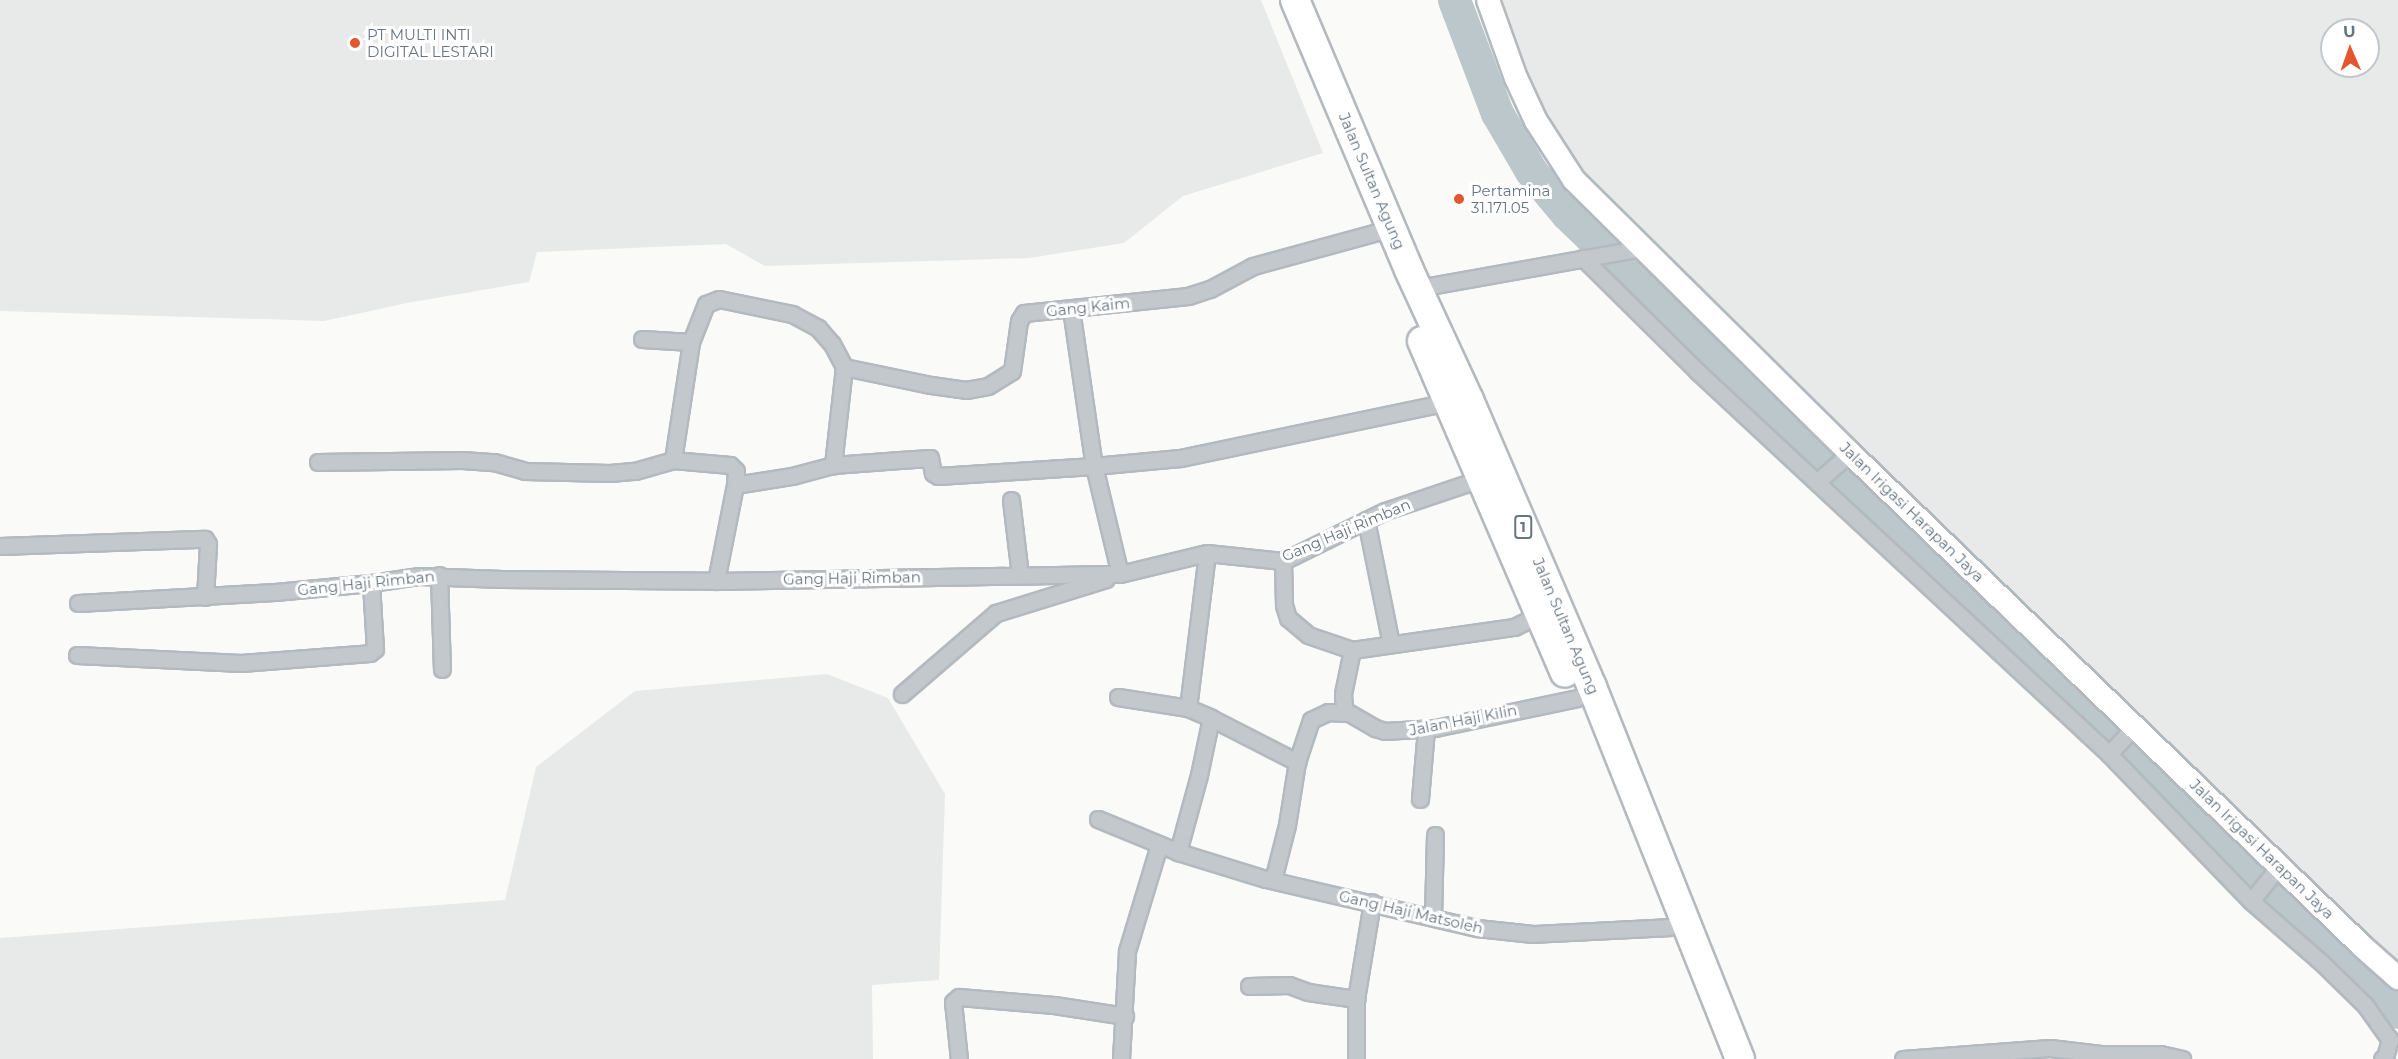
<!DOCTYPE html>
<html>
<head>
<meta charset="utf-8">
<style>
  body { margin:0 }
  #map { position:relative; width:2398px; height:1059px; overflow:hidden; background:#fafaf8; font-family:Montserrat,sans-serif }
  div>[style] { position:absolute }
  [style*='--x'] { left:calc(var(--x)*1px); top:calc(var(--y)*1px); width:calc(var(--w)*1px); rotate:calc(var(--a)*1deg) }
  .built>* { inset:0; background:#e8e9e9 }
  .river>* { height:33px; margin:-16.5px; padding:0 16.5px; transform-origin:16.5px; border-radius:16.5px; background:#bbc7cb }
  .roads { filter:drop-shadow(2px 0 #b3babf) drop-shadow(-2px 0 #b3babf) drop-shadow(0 2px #b3babf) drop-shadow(0 -2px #b3babf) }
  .street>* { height:15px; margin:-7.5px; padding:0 7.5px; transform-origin:7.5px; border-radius:7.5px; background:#c3c8cc }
  .secondary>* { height:22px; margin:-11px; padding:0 11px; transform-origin:11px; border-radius:11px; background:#fff }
  .highway>* { height:28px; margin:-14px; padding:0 14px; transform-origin:14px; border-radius:14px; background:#fff }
  .dots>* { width:16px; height:16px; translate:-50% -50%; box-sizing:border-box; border:3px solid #fff; border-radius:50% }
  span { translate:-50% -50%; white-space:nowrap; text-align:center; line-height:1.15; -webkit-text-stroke:6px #fff; paint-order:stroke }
  .shield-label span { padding:2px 4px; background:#fff; border:2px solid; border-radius:4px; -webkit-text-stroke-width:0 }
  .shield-label { font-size:14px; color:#657683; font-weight:700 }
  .poi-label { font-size:15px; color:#657683 }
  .left { translate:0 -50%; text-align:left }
  .street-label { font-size:15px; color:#657683 }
  .north { position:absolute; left:2320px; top:18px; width:60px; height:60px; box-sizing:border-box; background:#fff; border:2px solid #c1c8cd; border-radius:50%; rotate:358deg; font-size:16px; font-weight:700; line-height:24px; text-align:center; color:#657683 }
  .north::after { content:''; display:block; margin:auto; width:21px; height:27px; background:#e4572e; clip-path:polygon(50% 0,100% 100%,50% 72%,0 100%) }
</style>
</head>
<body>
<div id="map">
  <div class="built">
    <div style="clip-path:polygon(0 0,1261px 0,1323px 153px,1183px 196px,1124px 243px,1029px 258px,765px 266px,726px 244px,537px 252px,529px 282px,407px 303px,324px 321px,0 311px)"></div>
    <div style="clip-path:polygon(evenodd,1488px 0,2398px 0,2398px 976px,1574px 180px,1488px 0,2332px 30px,2368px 30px,2368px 66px,2332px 66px,2332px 30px)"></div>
    <div style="clip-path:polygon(827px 674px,888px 698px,945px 794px,939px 980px,872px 985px,873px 1059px,0 1059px,0 938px,505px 900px,536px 767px,635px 691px)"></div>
  </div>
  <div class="river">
    <div style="--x:1454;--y:0;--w:121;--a:69.2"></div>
    <div style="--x:1497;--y:113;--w:67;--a:59.6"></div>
    <div style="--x:1531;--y:171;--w:56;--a:50.1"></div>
    <div style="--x:1567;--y:214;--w:1152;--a:43.84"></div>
  </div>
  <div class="roads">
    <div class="street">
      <div style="--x:1583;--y:258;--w:161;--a:44.7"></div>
      <div style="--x:1697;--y:371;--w:563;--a:42.91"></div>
      <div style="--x:2109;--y:754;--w:204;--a:46"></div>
      <div style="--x:2251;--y:901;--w:93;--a:41.1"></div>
      <div style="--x:2321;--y:962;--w:62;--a:44.3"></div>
      <div style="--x:2365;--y:1005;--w:43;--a:54.5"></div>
      <div style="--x:1418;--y:288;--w:228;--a:-10.1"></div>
      <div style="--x:1071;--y:309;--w:159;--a:81.7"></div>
      <div style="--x:1094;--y:466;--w:111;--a:76.5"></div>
      <div style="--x:642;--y:339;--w:49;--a:3.5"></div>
      <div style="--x:844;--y:367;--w:89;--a:11.7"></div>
      <div style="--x:931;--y:385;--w:35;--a:8"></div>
      <div style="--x:966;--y:390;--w:22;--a:-10"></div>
      <div style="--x:988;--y:386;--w:28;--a:-32"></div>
      <div style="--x:1012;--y:371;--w:50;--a:-82"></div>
      <div style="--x:1019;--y:321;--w:9;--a:-58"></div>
      <div style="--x:1024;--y:313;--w:165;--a:-5.9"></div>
      <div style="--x:1188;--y:296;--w:23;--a:-18"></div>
      <div style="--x:1210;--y:289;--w:49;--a:-28.1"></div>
      <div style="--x:1253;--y:266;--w:129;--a:-15.3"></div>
      <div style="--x:673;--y:460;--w:119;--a:-81.3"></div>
      <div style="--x:691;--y:342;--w:41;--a:-68.5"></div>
      <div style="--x:706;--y:304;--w:14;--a:-21"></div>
      <div style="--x:719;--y:299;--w:75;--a:11.6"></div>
      <div style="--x:792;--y:314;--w:30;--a:28"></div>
      <div style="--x:818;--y:328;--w:21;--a:49"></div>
      <div style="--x:832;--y:344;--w:26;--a:62"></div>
      <div style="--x:844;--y:367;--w:99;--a:96.4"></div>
      <div style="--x:318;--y:462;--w:144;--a:-0.8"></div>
      <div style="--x:462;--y:460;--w:32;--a:4"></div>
      <div style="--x:494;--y:462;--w:32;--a:16"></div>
      <div style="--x:525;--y:471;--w:85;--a:1.3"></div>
      <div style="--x:610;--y:473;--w:25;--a:-5"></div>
      <div style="--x:635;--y:471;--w:40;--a:-16"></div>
      <div style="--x:673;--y:460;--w:57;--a:5"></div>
      <div style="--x:730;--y:465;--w:8;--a:45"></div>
      <div style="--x:736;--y:471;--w:14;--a:94"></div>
      <div style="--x:735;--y:485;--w:98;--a:101.2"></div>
      <div style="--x:1818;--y:481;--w:43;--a:-41.2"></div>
      <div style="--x:735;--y:485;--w:58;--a:-9"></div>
      <div style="--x:792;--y:476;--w:42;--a:-15"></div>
      <div style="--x:833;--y:465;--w:67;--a:-4.3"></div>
      <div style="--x:900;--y:460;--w:30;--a:-4"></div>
      <div style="--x:930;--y:458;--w:15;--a:79"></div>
      <div style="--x:933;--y:473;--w:6;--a:31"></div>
      <div style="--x:938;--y:476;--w:156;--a:-3.7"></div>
      <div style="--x:1094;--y:466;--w:86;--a:-5.3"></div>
      <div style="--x:1180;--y:458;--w:273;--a:-11.8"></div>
      <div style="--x:1011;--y:500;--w:76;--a:83.2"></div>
      <div style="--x:1366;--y:520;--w:126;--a:78.6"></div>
      <div style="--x:0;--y:546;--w:205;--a:-2"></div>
      <div style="--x:205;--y:539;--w:6;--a:59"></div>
      <div style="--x:208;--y:544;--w:53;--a:93.2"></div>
      <div style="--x:1283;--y:561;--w:44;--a:88.7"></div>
      <div style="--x:1284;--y:605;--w:14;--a:73"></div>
      <div style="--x:1288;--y:618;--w:26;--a:40"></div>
      <div style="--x:1308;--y:635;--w:46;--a:18.8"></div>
      <div style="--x:1352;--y:650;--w:164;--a:-8.1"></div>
      <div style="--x:1514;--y:627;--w:28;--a:-26"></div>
      <div style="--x:439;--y:575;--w:94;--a:88.2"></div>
      <div style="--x:78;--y:603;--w:197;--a:-3.2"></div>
      <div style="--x:275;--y:592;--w:96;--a:-5.4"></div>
      <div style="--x:371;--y:583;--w:49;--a:-8.3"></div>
      <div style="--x:419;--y:576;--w:83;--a:2.1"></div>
      <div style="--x:502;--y:579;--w:214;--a:0.5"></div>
      <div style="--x:716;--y:581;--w:166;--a:-1"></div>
      <div style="--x:882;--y:578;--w:238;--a:-1"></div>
      <div style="--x:1120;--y:574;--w:89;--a:-13.6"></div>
      <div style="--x:1207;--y:553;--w:76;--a:6"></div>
      <div style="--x:1283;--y:561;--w:114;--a:-26.1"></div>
      <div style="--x:1385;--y:511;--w:100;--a:-18.6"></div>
      <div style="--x:1352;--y:650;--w:45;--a:101.6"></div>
      <div style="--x:1343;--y:694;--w:16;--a:86"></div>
      <div style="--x:1344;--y:710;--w:36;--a:30"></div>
      <div style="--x:1375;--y:728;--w:10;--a:17"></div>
      <div style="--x:1385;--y:731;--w:50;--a:-3.4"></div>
      <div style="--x:1435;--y:728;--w:145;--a:-11.9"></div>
      <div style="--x:77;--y:655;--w:164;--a:2.8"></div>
      <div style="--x:241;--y:663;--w:129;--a:-4.4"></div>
      <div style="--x:370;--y:653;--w:6;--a:-39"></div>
      <div style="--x:375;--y:649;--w:66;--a:-93.5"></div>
      <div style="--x:902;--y:694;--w:124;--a:-40.8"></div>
      <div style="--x:996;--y:613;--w:115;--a:-17.2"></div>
      <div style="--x:1118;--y:697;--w:71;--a:8.9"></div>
      <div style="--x:1188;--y:708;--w:25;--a:23"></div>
      <div style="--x:1211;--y:718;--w:58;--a:101.9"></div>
      <div style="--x:1199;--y:775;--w:80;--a:105.3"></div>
      <div style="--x:1188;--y:708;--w:156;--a:-83"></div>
      <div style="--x:1211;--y:718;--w:97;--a:27.1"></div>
      <div style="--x:2109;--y:754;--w:38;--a:-47"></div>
      <div style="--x:1420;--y:799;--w:70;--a:-85.1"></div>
      <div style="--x:1098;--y:819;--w:87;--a:22.4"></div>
      <div style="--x:1178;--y:852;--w:92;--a:17.1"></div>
      <div style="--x:1266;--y:879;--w:217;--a:13.1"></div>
      <div style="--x:1477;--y:928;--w:56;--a:6.1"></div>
      <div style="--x:1533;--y:934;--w:136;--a:-2.9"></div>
      <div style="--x:1273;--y:880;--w:57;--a:-75.7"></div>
      <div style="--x:1287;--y:825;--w:64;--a:-81"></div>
      <div style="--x:1297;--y:762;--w:44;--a:-71.6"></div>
      <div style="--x:1311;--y:720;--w:19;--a:-25"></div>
      <div style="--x:1328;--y:712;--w:17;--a:3"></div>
      <div style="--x:2251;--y:901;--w:46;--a:-51.1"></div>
      <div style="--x:1433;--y:917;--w:82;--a:-88.6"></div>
      <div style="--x:1249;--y:986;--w:40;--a:-1.4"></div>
      <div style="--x:1289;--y:985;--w:20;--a:20"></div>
      <div style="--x:1308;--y:992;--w:49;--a:8.3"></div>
      <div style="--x:1356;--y:999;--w:98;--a:-80.6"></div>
      <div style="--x:959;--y:1059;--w:57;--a:-96"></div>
      <div style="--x:953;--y:1002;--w:8;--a:-40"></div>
      <div style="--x:959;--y:997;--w:95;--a:4.8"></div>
      <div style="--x:1054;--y:1005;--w:72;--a:8.8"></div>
      <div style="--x:1121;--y:1059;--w:108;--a:-86.8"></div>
      <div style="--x:1127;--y:951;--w:111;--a:-73.2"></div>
      <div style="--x:1356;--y:1059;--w:60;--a:-90"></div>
      <div style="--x:1903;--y:1059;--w:147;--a:-4.3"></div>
      <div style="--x:2050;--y:1048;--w:51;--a:6.7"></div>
      <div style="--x:2101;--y:1054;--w:59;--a:0"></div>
      <div style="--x:2160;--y:1054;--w:23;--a:13"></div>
      <div style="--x:2382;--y:1059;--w:4;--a:-34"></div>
      <div style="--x:2385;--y:1057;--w:18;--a:-74"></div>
    </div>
    <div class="secondary">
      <div style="--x:1488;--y:0;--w:83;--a:70.3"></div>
      <div style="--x:1516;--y:78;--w:47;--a:65.1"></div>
      <div style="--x:1536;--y:121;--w:70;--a:57.2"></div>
      <div style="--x:1574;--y:180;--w:388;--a:44.7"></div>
      <div style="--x:1850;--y:453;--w:712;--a:43.92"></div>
      <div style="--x:2363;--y:947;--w:47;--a:41.5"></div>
    </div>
    <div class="highway">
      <div style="--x:1295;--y:0;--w:293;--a:67.1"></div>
      <div style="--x:1409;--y:270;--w:143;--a:65.2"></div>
      <div style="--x:1469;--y:400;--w:312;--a:66.8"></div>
      <div style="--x:1592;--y:687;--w:400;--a:68.3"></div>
      <div style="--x:1422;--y:341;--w:361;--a:66.7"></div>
    </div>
  </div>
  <div class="dots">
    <div style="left:355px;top:43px;background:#e4572e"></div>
    <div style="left:1459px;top:199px;background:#e4572e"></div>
  </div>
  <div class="shield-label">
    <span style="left:1523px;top:527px">1</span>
  </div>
  <div class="poi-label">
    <span class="left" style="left:367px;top:43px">PT MULTI INTI<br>DIGITAL LESTARI</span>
    <span class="left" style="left:1471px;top:199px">Pertamina<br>31.171.05</span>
  </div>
  <div class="street-label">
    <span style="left:1372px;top:181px;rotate:67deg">Jalan Sultan Agung</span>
    <span style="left:1088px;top:307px;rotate:-6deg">Gang Kaim</span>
    <span style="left:1912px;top:512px;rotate:44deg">Jalan Irigasi Harapan Jaya</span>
    <span style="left:1346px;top:530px;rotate:-23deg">Gang Haji Rimban</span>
    <span style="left:852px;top:578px;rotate:-1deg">Gang Haji Rimban</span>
    <span style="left:366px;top:583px;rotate:-6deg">Gang Haji Rimban</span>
    <span style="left:1566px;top:626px;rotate:67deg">Jalan Sultan Agung</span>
    <span style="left:1463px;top:720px;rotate:-11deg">Jalan Haji Kilin</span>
    <span style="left:2262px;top:849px;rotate:44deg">Jalan Irigasi Harapan Jaya</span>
    <span style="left:1411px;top:912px;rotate:13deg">Gang Haji Matsoleh</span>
  </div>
  <div class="north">U</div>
</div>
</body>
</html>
